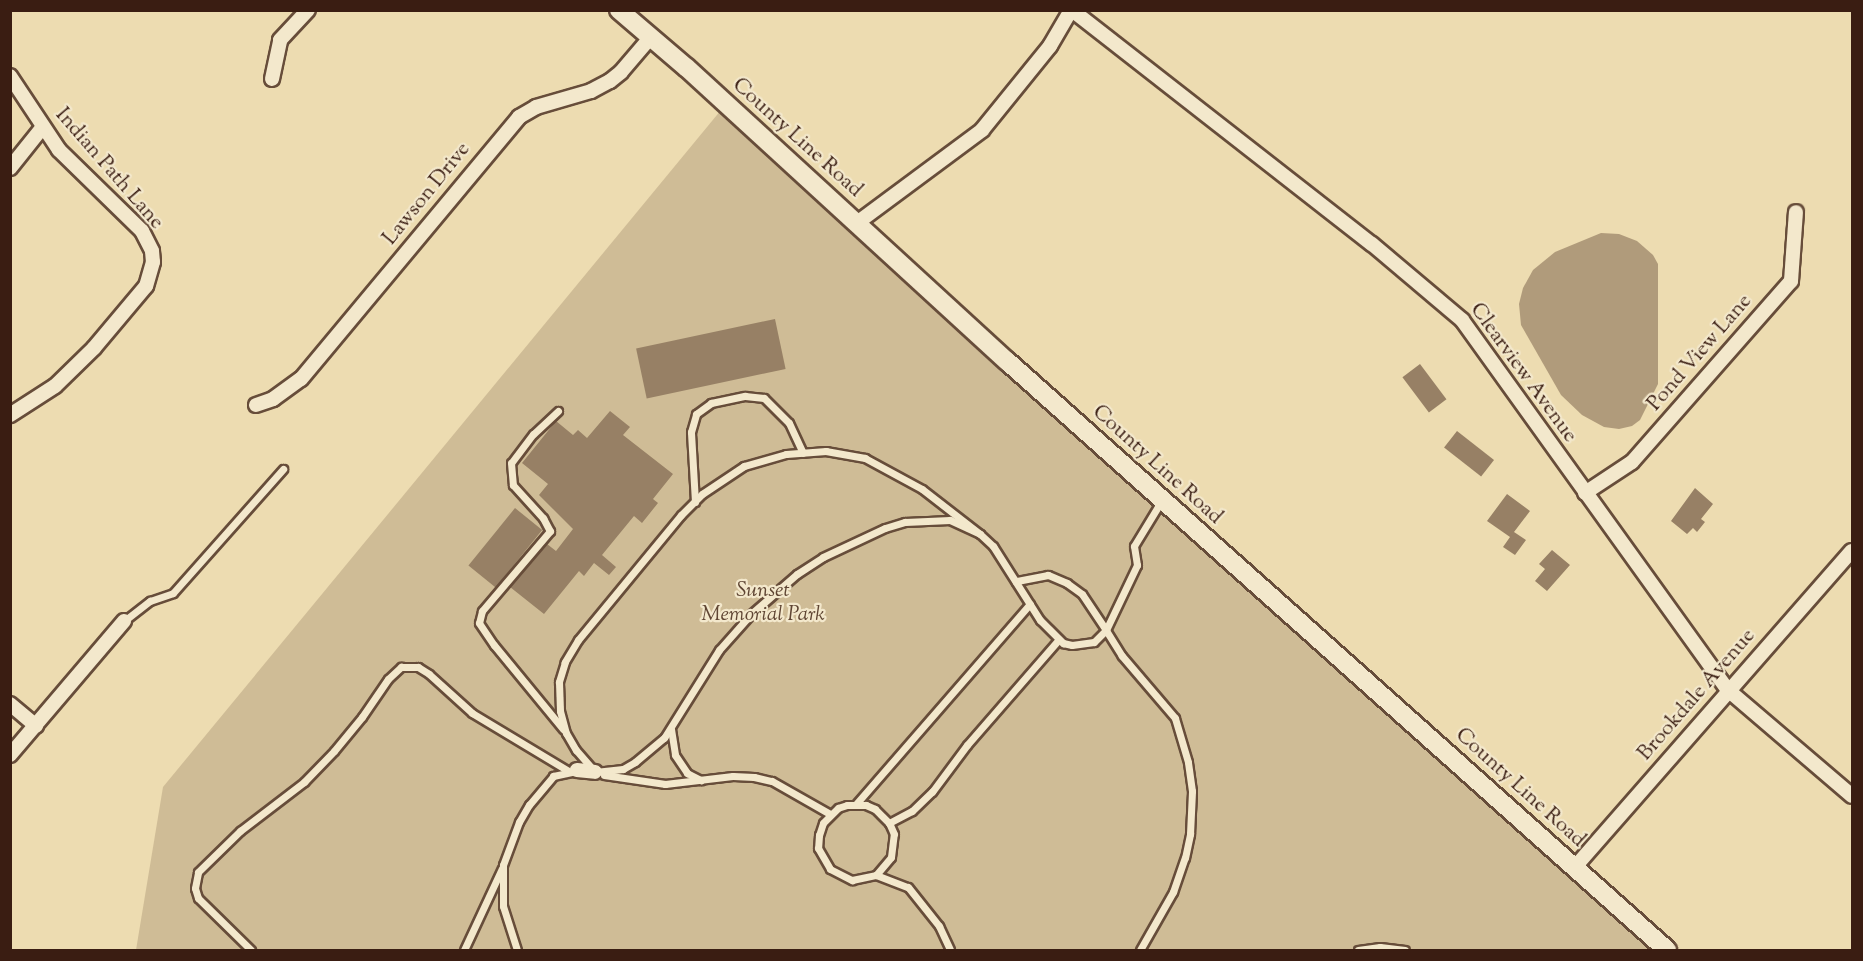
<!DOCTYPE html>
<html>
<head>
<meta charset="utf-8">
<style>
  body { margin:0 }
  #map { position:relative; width:1863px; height:961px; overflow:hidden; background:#eddcb1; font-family:"Sorts Mill Goudy",serif }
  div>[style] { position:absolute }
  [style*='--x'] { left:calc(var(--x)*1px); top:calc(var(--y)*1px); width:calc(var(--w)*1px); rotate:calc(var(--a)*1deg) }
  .green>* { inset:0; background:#cfbc96 }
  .water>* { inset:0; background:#b09b7b }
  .building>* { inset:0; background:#978065; transform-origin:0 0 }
  .roads { filter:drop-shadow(2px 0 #674d3a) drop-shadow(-2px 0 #674d3a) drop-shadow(0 2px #674d3a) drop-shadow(0 -2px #674d3a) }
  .service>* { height:7px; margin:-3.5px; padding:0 3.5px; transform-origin:3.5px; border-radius:3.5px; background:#f3e8cc }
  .minor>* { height:14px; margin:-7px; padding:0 7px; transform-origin:7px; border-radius:7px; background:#f3e8cc }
  .secondary>* { height:18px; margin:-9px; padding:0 9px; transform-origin:9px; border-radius:9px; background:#f3e8cc }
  span { translate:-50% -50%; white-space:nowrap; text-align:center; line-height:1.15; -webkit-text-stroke:4.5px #f3e8cc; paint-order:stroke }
  .street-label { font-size:21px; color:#3a1d12 }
  .park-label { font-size:21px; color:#5f4533; font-style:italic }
  .frame { position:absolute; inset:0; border:12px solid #3a1d12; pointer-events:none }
</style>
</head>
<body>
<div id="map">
  <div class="green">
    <div style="clip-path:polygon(726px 104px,1669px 950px,136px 950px,163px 787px)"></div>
  </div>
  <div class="water">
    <div style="clip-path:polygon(1601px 233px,1619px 234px,1637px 241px,1653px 255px,1658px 264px,1658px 384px,1640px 420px,1632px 426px,1619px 429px,1604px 427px,1582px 415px,1561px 395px,1521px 325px,1519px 304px,1523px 288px,1533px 270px,1555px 252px)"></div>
  </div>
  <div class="building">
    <div style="left:775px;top:319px;width:51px;height:142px;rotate:78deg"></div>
    <div style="left:1420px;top:364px;width:44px;height:22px;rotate:53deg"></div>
    <div style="clip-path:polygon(610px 411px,630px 427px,623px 435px,673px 474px,653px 499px,658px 503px,642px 523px,634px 516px,602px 555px,616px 567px,609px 575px,594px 563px,584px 576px,579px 571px,544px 614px,510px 587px,547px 544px,556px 551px,573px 529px,539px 495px,548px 484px,522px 463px,556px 421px,573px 435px,578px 430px,587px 438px)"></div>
    <div style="left:1457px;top:431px;width:47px;height:21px;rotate:38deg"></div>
    <div style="clip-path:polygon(1695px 488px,1713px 504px,1701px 519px,1705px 522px,1697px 532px,1693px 528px,1687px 534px,1671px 521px)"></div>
    <div style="clip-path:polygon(1507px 494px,1530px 511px,1514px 532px,1526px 540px,1515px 555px,1503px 547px,1510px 537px,1487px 521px)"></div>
    <div style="left:515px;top:508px;width:35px;height:74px;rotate:39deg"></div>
    <div style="clip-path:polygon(1552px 550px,1570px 565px,1547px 591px,1535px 581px,1545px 569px,1539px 564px)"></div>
  </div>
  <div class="roads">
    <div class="service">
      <div style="--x:558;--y:411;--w:34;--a:137"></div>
      <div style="--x:533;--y:434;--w:36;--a:127"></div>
      <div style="--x:511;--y:463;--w:22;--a:85"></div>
      <div style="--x:513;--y:485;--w:45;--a:47.7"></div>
      <div style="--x:543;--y:518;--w:15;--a:62"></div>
      <div style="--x:550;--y:531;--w:105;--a:130.4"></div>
      <div style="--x:482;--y:611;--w:12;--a:104"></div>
      <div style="--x:479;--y:623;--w:27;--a:56"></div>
      <div style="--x:494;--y:645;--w:109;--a:50.6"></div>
      <div style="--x:695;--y:502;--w:70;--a:-93.3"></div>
      <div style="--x:691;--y:432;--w:19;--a:-74"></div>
      <div style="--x:696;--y:414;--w:19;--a:-36"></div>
      <div style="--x:711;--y:403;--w:35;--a:-12"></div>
      <div style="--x:745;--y:396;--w:19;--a:6"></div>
      <div style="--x:764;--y:398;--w:35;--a:45"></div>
      <div style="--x:789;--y:423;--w:33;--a:65"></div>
      <div style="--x:980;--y:534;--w:73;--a:-142.2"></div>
      <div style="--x:922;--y:489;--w:65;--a:-151.5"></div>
      <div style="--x:865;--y:458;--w:40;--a:-170"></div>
      <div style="--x:826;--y:451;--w:40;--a:175.7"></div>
      <div style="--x:786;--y:454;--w:44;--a:164.1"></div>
      <div style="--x:744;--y:466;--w:50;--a:146.3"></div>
      <div style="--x:702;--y:494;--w:30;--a:135"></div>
      <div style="--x:681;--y:515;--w:162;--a:129.5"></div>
      <div style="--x:578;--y:640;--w:26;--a:121"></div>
      <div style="--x:565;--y:662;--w:21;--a:107"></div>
      <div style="--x:559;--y:682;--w:29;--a:88"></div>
      <div style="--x:560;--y:711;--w:23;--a:75"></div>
      <div style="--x:566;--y:733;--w:20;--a:60"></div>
      <div style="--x:576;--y:750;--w:29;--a:49"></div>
      <div style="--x:595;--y:772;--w:28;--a:-6"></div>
      <div style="--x:623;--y:769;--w:14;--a:-30"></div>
      <div style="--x:635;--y:762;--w:38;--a:-40"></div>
      <div style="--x:664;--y:738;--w:104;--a:-58"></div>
      <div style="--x:719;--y:650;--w:48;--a:-48.4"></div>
      <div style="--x:751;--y:614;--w:61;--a:-41"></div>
      <div style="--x:797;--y:574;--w:31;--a:-33"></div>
      <div style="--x:823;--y:557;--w:68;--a:-25.1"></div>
      <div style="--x:885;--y:528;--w:21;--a:-17"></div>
      <div style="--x:905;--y:522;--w:45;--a:-2.5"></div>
      <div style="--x:950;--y:520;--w:33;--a:25"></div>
      <div style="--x:980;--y:534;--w:18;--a:43"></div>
      <div style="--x:993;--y:546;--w:88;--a:57.6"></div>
      <div style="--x:1040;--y:620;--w:33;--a:45"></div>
      <div style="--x:1063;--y:643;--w:9;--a:13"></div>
      <div style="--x:1072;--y:645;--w:22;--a:-8"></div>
      <div style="--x:1094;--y:642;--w:17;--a:-45"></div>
      <div style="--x:1106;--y:630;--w:43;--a:-123.7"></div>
      <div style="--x:1082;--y:594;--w:19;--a:-144"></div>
      <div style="--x:1067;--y:583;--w:21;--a:-157"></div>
      <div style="--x:1048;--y:575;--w:33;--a:169"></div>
      <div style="--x:124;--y:621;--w:33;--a:-38"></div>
      <div style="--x:150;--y:601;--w:24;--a:-19"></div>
      <div style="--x:173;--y:593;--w:166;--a:-48.4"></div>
      <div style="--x:671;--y:729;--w:26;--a:81"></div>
      <div style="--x:675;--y:755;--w:22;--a:56"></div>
      <div style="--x:687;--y:773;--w:16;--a:27"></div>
      <div style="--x:604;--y:775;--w:62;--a:8.4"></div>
      <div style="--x:665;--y:784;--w:68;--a:-6.7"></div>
      <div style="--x:733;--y:776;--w:21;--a:3"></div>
      <div style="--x:754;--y:777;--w:18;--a:13"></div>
      <div style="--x:772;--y:781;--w:67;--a:29.6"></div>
      <div style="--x:856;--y:804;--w:265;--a:-49"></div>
      <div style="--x:889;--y:823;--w:26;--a:-28"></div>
      <div style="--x:912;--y:811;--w:28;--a:-44"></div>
      <div style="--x:932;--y:792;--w:59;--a:-53.3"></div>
      <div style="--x:967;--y:745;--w:140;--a:-49"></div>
      <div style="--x:876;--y:875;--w:23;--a:-50"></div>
      <div style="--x:891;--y:857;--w:23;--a:-83"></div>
      <div style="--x:894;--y:834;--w:12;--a:-114"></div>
      <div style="--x:889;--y:823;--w:20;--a:-135"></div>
      <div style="--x:875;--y:809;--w:10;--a:-156"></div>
      <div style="--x:866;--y:805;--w:19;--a:180"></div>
      <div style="--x:847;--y:805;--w:9;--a:162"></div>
      <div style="--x:838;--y:808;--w:21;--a:135"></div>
      <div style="--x:823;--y:823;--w:13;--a:108"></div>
      <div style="--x:819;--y:835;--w:13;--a:94"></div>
      <div style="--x:818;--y:848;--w:24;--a:60"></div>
      <div style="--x:830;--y:869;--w:25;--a:27"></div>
      <div style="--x:852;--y:880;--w:25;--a:-12"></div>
      <div style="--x:876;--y:875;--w:34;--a:21"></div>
      <div style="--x:908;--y:887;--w:50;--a:51.5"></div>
      <div style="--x:939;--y:926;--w:26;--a:65"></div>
      <div style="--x:251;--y:950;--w:74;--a:-135.5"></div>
      <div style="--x:198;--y:898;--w:10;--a:-107"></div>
      <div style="--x:195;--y:888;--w:16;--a:-79"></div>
      <div style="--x:198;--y:872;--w:59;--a:-44.3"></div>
      <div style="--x:240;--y:831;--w:81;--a:-37.4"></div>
      <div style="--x:304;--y:782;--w:43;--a:-45.9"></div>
      <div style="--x:334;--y:751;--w:44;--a:-50.5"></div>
      <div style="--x:362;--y:717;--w:46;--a:-55.6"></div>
      <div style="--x:388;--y:679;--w:18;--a:-43"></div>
      <div style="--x:401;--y:667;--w:17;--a:0"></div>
      <div style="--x:418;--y:667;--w:13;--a:32"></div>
      <div style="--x:429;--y:674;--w:58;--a:42.2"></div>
      <div style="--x:472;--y:713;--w:114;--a:31"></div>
      <div style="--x:464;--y:950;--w:90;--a:-65.1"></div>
      <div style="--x:517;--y:950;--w:46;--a:-107.7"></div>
      <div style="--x:503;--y:906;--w:41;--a:-90"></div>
      <div style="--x:503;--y:865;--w:46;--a:-69.6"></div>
      <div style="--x:519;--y:822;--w:20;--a:-60"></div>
      <div style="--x:529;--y:805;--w:38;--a:-50"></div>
      <div style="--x:553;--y:776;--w:19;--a:-12"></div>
      <div style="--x:1140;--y:950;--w:67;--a:-60.4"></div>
      <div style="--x:1173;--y:892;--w:36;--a:-71"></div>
      <div style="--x:1185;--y:858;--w:25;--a:-78"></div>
      <div style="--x:1190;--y:834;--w:43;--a:-87.3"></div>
      <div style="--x:1192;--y:791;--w:29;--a:-98"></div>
      <div style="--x:1188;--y:762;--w:46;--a:-106.5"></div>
      <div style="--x:1175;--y:718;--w:82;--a:-130.5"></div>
      <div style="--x:1122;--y:656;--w:31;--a:-122"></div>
      <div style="--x:1106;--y:630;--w:72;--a:-64.5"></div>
      <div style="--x:1137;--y:565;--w:19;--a:-99"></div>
      <div style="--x:1134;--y:546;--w:54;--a:-58.7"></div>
      <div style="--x:1358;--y:950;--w:22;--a:-8"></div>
      <div style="--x:1380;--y:947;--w:25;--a:7"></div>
    </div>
    <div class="minor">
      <div style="--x:1072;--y:10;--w:380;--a:38"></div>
      <div style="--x:1372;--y:244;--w:118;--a:40.2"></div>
      <div style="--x:1462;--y:320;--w:456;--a:54.3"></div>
      <div style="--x:1728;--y:690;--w:163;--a:40.5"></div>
      <div style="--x:10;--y:76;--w:89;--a:56.5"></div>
      <div style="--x:59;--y:150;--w:116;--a:44.3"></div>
      <div style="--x:142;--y:231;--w:22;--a:63"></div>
      <div style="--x:152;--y:251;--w:11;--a:85"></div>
      <div style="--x:153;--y:262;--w:25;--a:106"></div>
      <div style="--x:146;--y:286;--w:81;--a:130"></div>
      <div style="--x:94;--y:348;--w:54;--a:135.7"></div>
      <div style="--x:55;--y:386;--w:54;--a:147.2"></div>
      <div style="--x:272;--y:79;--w:40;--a:-78"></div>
      <div style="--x:280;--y:40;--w:41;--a:-47"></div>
      <div style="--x:10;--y:168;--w:51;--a:-51.3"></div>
      <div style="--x:857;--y:223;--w:156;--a:-36.6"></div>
      <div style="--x:982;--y:130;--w:108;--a:-51"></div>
      <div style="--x:1050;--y:46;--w:42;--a:-59.7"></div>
      <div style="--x:256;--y:405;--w:18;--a:-19"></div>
      <div style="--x:273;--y:399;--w:34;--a:-36"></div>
      <div style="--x:301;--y:379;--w:341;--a:-50.2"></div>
      <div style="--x:519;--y:117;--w:20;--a:-30"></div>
      <div style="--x:536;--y:107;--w:57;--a:-16.2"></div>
      <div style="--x:591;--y:91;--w:21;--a:-28"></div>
      <div style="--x:610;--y:81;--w:14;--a:-39"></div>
      <div style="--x:621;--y:72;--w:45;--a:-49.5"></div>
      <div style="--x:1585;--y:493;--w:56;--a:-33.4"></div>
      <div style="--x:1632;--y:462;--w:241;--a:-48.7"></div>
      <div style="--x:1791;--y:281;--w:69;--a:-85.9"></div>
      <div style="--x:10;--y:704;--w:34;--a:40"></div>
      <div style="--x:10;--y:755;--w:176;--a:-49.6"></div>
      <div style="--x:577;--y:770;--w:18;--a:6"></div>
      <div style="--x:1575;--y:867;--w:420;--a:-48.8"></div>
    </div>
    <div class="secondary">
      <div style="--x:619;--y:10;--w:89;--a:40.5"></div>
      <div style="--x:687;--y:68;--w:434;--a:42.5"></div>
      <div style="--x:1007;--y:361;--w:885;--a:41.75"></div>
    </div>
  </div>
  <div class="street-label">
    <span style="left:797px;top:138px;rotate:42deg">County Line Road</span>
    <span style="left:109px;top:169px;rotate:49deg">Indian Path Lane</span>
    <span style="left:427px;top:194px;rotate:-51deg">Lawson Drive</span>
    <span style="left:1700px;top:353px;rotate:-49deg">Pond View Lane</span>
    <span style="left:1523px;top:373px;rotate:54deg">Clearview Avenue</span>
    <span style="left:1157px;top:465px;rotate:42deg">County Line Road</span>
    <span style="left:1697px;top:695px;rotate:-49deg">Brookdale Avenue</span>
    <span style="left:1520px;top:788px;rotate:42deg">County Line Road</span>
  </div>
  <div class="park-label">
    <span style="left:763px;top:603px">Sunset<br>Memorial Park</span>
  </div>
  <div class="frame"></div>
</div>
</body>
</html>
